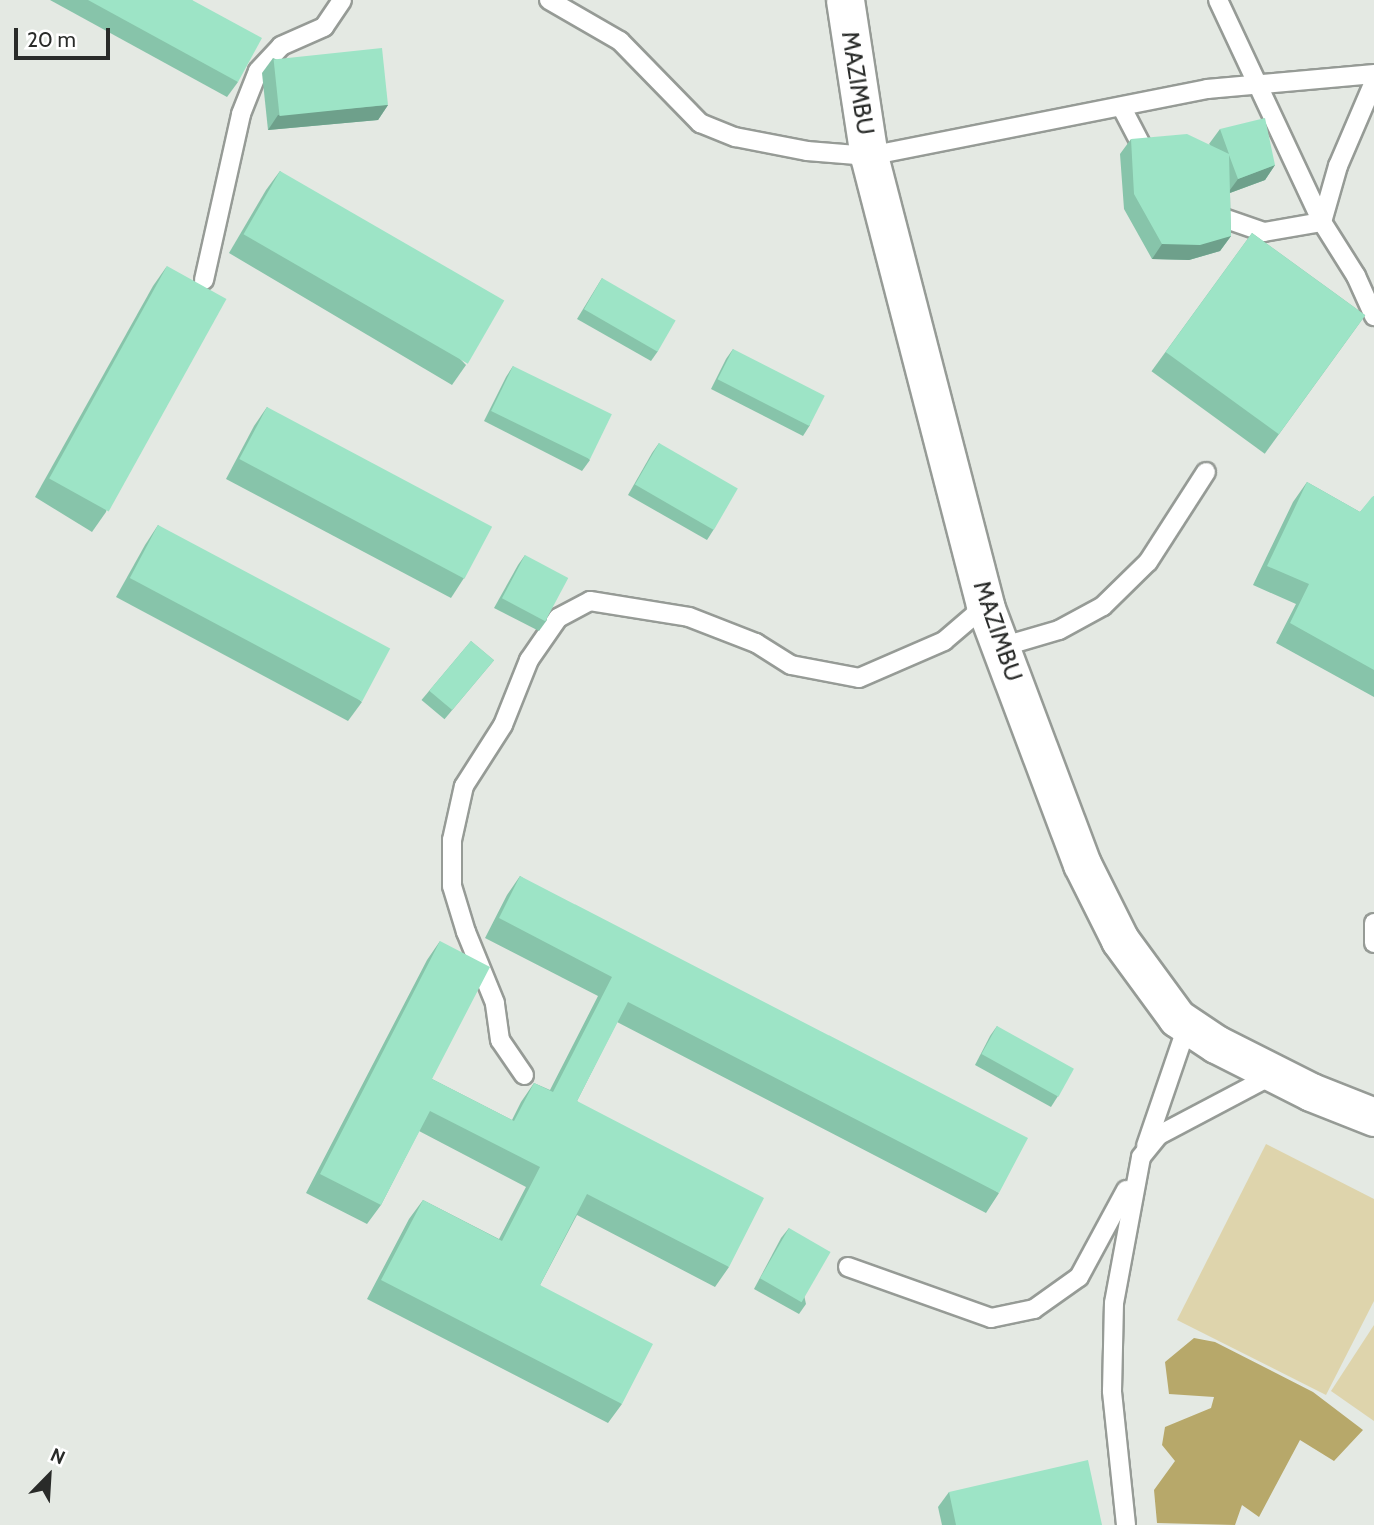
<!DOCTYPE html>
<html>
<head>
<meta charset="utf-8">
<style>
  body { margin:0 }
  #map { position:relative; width:1374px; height:1525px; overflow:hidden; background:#e4e9e3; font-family:Cabin,sans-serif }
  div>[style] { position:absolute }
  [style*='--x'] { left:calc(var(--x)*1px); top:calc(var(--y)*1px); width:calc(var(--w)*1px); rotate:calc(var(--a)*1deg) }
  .green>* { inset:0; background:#ded4ac }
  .forest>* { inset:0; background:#b7a86a }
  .roads { filter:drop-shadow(2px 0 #969b96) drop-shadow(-2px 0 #969b96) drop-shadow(0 2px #969b96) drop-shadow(0 -2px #969b96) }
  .lane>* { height:18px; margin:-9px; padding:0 9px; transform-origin:9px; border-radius:9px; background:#fff }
  .street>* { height:37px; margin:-18.5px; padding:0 18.5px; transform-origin:18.5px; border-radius:18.5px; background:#fff }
  .wall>* { inset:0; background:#87c4aa; transform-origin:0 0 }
  .shaded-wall>* { inset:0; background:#6ea08b }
  .building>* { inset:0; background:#9de4c6; transform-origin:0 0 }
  span { translate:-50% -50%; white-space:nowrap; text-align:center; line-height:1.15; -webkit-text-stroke:5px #fff; paint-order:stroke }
  .street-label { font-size:24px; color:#292b29 }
  .north { position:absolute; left:14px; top:1441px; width:70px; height:70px; -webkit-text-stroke:5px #fff; paint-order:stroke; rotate:24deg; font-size:19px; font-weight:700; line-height:28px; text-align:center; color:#292b29 }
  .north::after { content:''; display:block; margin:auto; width:24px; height:32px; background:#292b29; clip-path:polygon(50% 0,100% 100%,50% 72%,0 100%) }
  .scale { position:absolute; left:14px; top:28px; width:96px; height:32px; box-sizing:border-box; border:4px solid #292b29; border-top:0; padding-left:9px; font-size:21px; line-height:24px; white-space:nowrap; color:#292b29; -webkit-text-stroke:5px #fff; paint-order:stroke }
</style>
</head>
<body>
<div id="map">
  <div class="green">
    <div style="clip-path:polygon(1266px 1144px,1374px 1199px,1374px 1301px,1326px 1395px,1177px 1320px)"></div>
    <div style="clip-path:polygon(1374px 1325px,1374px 1421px,1331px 1391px)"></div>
  </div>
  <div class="forest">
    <div style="clip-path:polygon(1194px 1338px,1215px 1342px,1313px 1392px,1363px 1430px,1334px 1461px,1300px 1440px,1259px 1517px,1242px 1505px,1235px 1525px,1157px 1523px,1154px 1490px,1175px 1461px,1162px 1445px,1165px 1427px,1211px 1408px,1214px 1397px,1169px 1394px,1165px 1362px)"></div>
  </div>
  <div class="roads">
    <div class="lane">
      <div style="--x:549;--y:0;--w:82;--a:30"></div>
      <div style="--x:620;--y:41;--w:115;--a:45.7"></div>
      <div style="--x:700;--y:123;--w:38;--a:22"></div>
      <div style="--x:735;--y:137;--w:73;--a:11"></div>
      <div style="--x:807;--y:151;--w:62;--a:4.6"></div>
      <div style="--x:869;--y:156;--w:345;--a:-11.2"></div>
      <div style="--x:1207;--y:89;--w:168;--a:-5.1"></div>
      <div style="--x:1218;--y:0;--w:245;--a:64.9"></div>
      <div style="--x:1322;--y:222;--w:64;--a:57.8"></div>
      <div style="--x:1356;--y:276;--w:44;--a:65.8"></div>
      <div style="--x:1122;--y:108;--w:56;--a:62.5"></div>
      <div style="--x:1209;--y:213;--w:58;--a:19.1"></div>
      <div style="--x:1264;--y:232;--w:59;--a:-9.8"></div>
      <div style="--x:1322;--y:222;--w:58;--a:-74.1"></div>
      <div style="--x:1338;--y:166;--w:91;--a:-66.8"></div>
      <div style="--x:204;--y:280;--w:170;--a:-77.4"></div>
      <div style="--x:241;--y:114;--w:46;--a:-68.4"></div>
      <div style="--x:258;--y:71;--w:34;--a:-47"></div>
      <div style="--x:281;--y:46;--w:47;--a:-23.8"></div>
      <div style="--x:324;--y:27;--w:32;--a:-56"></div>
      <div style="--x:1001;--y:647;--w:60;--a:-16.3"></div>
      <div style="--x:1059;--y:630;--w:50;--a:-28.6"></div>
      <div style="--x:1103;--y:606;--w:63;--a:-44.4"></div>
      <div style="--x:1148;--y:562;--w:107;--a:-57.2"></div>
      <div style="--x:1374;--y:923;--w:20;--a:90"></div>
      <div style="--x:524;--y:1075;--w:42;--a:-124.4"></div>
      <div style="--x:500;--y:1040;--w:37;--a:-98"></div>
      <div style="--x:495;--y:1003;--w:77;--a:-112.2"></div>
      <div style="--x:466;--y:932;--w:48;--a:-106.9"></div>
      <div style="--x:452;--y:886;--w:46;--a:-90"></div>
      <div style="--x:452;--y:840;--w:55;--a:-77.5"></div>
      <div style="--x:464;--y:786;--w:72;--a:-57.4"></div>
      <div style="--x:503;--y:725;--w:70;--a:-68.2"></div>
      <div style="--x:529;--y:660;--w:51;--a:-55.4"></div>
      <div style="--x:558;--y:618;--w:36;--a:-28"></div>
      <div style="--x:590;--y:601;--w:100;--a:9.2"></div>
      <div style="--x:689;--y:617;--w:72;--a:21.2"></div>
      <div style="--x:756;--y:643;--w:41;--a:32.2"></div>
      <div style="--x:791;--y:665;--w:69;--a:10.8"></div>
      <div style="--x:859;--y:678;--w:93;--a:-23.5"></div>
      <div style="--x:944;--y:641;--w:54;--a:-40.5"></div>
      <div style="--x:1146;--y:1146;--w:127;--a:-71.1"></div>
      <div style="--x:848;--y:1267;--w:152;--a:19.6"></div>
      <div style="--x:991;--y:1318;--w:44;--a:-11.8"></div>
      <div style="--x:1034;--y:1309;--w:55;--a:-35.4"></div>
      <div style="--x:1079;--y:1277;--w:99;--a:-61.6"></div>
      <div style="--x:1126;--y:1525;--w:135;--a:-96"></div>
      <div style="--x:1112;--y:1391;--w:88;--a:-88.7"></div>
      <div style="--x:1114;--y:1303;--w:148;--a:-79.5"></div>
      <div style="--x:1141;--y:1157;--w:28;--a:-51"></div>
      <div style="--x:1159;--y:1135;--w:129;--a:-27.8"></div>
    </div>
    <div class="street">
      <div style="--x:845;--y:0;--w:158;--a:81.3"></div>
      <div style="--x:869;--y:156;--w:465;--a:75.5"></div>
      <div style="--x:985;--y:606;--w:276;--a:69.4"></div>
      <div style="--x:1082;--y:864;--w:85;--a:63.4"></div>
      <div style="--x:1120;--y:940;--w:97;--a:53.8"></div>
      <div style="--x:1177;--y:1018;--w:47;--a:33.7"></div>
      <div style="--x:1216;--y:1044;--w:106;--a:26.8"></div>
      <div style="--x:1311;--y:1092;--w:68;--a:21.6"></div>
    </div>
  </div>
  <div class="wall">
    <div style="clip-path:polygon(50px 0,192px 0,238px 82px,227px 97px)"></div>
    <div style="clip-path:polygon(273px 58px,388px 105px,378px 120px,268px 130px,262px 73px)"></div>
    <div style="clip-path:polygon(1220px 129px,1275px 165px,1265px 180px,1230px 193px,1231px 236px,1220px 251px,1189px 260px,1152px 259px,1124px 209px,1120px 154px,1131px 139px,1210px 145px,1209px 144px)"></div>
    <div style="clip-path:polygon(280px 171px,466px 365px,452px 385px,229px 253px,266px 190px)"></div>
    <div style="left:1252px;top:233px;width:140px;height:171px;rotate:36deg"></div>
    <div style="clip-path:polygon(167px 266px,106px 512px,92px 532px,35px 497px,153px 286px)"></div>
    <div style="clip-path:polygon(602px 278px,658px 351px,651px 361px,577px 319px)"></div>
    <div style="clip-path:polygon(733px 349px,810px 425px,803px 436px,711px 389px,726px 359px)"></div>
    <div style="clip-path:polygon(513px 366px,590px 460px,582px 471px,484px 421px,506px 377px)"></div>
    <div style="clip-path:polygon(267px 407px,464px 578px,451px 598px,226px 479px,254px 426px)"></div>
    <div style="clip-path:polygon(659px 443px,714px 529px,707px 540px,628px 495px,652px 453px)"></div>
    <div style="clip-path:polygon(1307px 482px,1360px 512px,1374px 496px,1374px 697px,1276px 643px,1296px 604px,1253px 585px,1293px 502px)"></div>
    <div style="clip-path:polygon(158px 525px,362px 702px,348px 721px,116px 597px,145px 545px)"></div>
    <div style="clip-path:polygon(525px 555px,547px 620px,539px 631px,494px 608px,518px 565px)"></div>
    <div style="left:471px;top:641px;width:30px;height:77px;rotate:40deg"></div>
    <div style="clip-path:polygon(520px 876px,999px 1193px,986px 1213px,617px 1022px,577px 1101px,729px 1267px,715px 1287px,577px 1215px,540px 1285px,622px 1404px,608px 1423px,367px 1299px,409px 1219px,423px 1200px,499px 1239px,526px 1187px,419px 1131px,381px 1205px,367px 1224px,306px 1193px,427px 960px,440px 941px,432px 1079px,512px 1120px,521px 1102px,534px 1083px,550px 1090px,598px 996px,485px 938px,507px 895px)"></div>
    <div style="clip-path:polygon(997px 1026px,1058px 1096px,1051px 1107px,975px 1065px,990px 1036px)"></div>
    <div style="clip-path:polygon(789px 1228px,806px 1304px,799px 1314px,754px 1289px,781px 1238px)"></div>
    <div style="clip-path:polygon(949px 1492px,1102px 1525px,942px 1525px,938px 1507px)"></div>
  </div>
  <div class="shaded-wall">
    <div style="clip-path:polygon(388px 105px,378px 120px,268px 130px,278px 115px)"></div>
    <div style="clip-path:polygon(1275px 165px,1265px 180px,1227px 194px,1238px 179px)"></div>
    <div style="clip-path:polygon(1231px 236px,1220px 251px,1189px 260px,1152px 259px,1162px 244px)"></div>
  </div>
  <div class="building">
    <div style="clip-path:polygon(88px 0,192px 0,262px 38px,238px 82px)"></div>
    <div style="left:382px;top:48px;width:57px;height:109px;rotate:84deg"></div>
    <div style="clip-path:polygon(1265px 118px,1275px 165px,1238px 179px,1229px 155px,1231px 236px,1200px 245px,1162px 244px,1134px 194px,1131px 139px,1187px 134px,1229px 154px,1220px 129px)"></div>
    <div style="left:280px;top:171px;width:259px;height:73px;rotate:30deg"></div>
    <div style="left:1252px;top:233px;width:140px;height:147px;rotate:36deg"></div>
    <div style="left:167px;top:266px;width:68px;height:243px;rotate:29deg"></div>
    <div style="left:602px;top:278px;width:85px;height:36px;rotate:30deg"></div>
    <div style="left:733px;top:349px;width:103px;height:34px;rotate:27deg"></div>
    <div style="left:513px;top:366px;width:110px;height:50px;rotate:26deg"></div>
    <div style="left:267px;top:407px;width:255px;height:59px;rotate:28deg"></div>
    <div style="left:659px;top:443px;width:91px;height:48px;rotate:30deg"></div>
    <div style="clip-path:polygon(1307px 482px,1360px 512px,1372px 497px,1374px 496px,1374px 670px,1290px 623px,1309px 584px,1267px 566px)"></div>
    <div style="left:158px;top:525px;width:263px;height:60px;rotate:28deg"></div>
    <div style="left:525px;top:555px;width:49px;height:49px;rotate:28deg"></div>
    <div style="left:471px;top:641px;width:30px;height:65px;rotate:40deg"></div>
    <div style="clip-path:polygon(520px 876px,1028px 1138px,999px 1193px,628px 1002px,577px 1101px,764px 1198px,729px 1267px,587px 1194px,540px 1285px,653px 1344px,622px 1404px,381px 1280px,423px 1200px,502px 1241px,540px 1167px,430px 1111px,381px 1205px,320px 1174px,440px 941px,490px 967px,432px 1079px,514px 1121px,534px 1083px,553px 1092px,612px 977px,499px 918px)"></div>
    <div style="left:997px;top:1026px;width:88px;height:32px;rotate:29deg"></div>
    <div style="left:789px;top:1228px;width:48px;height:58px;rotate:30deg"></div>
    <div style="clip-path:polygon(1088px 1460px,1102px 1525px,956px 1525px,949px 1492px)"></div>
  </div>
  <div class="street-label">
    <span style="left:858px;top:83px;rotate:81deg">MAZIMBU</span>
    <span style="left:998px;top:631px;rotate:71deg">MAZIMBU</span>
  </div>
  <div class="north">N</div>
  <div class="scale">20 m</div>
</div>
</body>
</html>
